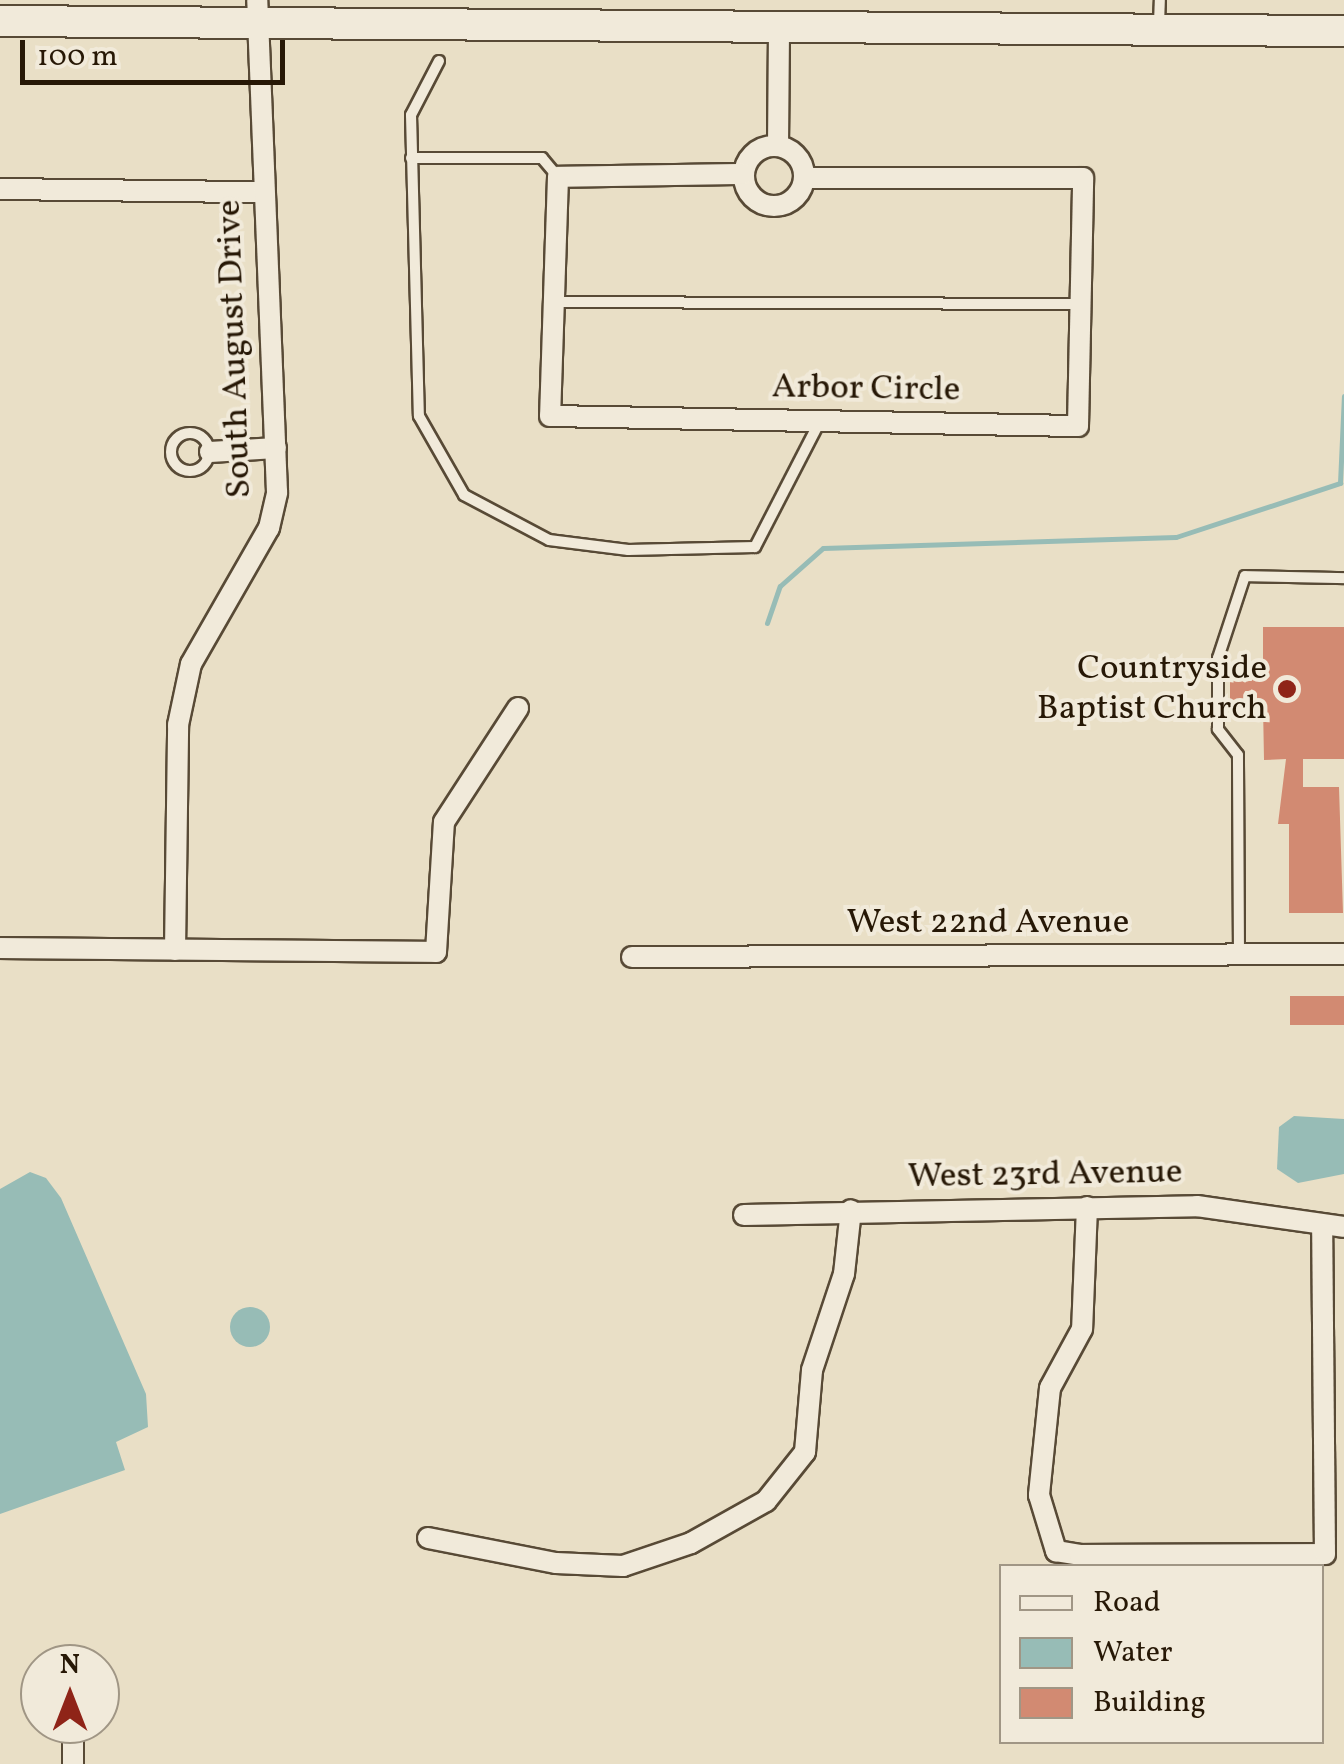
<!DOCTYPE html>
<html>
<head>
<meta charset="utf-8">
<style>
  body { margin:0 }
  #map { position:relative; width:1344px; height:1764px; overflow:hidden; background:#e9dfc6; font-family:Vollkorn,serif }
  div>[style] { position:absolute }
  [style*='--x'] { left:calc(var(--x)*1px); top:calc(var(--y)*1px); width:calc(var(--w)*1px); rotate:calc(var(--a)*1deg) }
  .water>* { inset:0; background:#97bcb6 }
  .round { border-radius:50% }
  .stream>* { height:5px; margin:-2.5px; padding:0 2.5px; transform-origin:2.5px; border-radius:2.5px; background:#97bcb6 }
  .building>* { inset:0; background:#d28a72; transform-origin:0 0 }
  .roads { filter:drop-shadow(2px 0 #584a36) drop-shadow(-2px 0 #584a36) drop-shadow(0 2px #584a36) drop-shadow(0 -2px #584a36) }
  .lane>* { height:10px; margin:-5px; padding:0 5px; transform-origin:5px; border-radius:5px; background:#f1eada }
  .lane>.ring { margin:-5px; padding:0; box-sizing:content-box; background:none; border:10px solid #f1eada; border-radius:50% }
  .street>* { height:20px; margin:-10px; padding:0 10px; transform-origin:10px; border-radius:10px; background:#f1eada }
  .street>.ring { margin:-10px; padding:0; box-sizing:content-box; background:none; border:20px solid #f1eada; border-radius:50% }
  .secondary>* { height:30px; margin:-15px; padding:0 15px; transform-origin:15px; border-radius:15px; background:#f1eada }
  .dots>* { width:28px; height:28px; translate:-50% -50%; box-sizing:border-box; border:5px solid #f1eada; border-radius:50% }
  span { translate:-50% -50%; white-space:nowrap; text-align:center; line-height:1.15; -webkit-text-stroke:8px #f1eada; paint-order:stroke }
  .street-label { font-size:35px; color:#271806 }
  .poi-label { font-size:35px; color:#271806 }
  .right { translate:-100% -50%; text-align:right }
  .legend { position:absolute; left:999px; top:1564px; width:325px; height:180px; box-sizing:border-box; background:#f1eada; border:2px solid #a09685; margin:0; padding:12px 18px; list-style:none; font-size:30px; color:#271806 }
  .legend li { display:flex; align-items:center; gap:20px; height:50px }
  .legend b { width:50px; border:2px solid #a09685 }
  .north { position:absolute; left:20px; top:1644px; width:100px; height:100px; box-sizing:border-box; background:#f1eada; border:2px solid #a09685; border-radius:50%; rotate:0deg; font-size:28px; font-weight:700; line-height:40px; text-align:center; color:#271806 }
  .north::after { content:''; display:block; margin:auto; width:35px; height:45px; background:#8f2418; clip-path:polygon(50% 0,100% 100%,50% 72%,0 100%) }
  .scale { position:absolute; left:20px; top:40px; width:265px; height:45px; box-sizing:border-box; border:5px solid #271806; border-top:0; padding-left:12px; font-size:30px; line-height:35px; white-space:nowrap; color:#271806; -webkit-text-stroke:8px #f1eada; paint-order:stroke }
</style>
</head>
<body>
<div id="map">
  <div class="water">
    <div style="clip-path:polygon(1294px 1116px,1344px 1119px,1344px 1174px,1298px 1183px,1277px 1169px,1279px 1127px)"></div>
    <div style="clip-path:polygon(30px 1172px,46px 1178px,61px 1198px,146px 1394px,148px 1427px,116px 1442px,125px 1470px,0 1514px,0 1189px)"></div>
    <div class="round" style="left:230px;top:1307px;width:40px;height:40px"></div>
  </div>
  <div class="stream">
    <div style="--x:767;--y:623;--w:39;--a:-71"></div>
    <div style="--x:780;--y:586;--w:57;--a:-41.5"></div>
    <div style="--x:823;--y:548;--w:353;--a:-1.8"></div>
    <div style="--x:1176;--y:537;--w:173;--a:-18.2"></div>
    <div style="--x:1340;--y:483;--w:87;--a:-87.4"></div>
  </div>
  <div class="building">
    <div style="clip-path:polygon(1263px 627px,1344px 627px,1344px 759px,1303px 759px,1303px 787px,1339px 787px,1343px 913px,1289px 913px,1289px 824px,1278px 824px,1286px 759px,1264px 760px,1263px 706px,1230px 706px,1230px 673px,1263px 673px)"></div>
    <div style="left:1290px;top:996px;width:54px;height:29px"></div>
  </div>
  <div class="roads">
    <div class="lane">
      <div style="--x:1159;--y:24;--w:24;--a:-88"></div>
      <div style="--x:439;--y:61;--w:61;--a:117.4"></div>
      <div style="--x:411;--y:115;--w:301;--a:88.5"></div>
      <div style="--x:419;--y:416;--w:91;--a:60.3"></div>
      <div style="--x:464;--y:495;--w:96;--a:27.9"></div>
      <div style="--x:549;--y:540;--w:80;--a:7.2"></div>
      <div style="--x:628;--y:550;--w:127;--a:-1.4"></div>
      <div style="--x:755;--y:547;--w:142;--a:-62.7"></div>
      <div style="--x:411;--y:158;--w:131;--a:0"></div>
      <div style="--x:542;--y:158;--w:25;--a:50"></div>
      <div style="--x:551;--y:302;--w:530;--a:0.22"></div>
      <div class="ring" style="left:171px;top:433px;width:28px;height:28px"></div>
      <div style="--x:1239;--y:954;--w:199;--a:-90.3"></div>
      <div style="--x:1238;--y:755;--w:33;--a:-128"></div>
      <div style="--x:1218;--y:729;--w:71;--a:-90"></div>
      <div style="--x:1218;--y:658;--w:86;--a:-71.8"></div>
      <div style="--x:1245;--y:576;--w:99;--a:1.2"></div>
    </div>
    <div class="street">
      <div class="ring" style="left:744px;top:146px;width:40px;height:40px"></div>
      <div style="--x:778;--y:146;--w:121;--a:-89.5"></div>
      <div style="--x:744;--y:174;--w:186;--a:179.1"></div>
      <div style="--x:558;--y:177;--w:239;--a:91.9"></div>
      <div style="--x:550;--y:416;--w:528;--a:1.09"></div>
      <div style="--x:1078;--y:426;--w:248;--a:-88.8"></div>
      <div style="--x:1083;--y:178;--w:279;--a:180"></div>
      <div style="--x:0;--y:189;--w:263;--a:0.7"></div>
      <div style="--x:210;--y:452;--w:66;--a:-3.5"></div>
      <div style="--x:0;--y:948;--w:436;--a:0.5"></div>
      <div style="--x:436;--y:952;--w:130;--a:-86.5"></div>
      <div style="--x:444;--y:822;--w:136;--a:-57"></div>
      <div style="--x:175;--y:950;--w:225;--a:-89.2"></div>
      <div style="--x:178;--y:725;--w:62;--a:-78"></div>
      <div style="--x:191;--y:664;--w:157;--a:-60.2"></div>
      <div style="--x:269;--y:528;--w:37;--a:-77"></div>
      <div style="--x:277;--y:492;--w:492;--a:-92.3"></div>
      <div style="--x:632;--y:957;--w:712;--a:-0.24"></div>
      <div style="--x:1087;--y:1207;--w:122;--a:92.3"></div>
      <div style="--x:1082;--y:1329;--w:67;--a:118.5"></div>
      <div style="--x:1050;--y:1388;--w:108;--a:95.9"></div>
      <div style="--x:1039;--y:1495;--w:59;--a:73.1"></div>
      <div style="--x:1056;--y:1551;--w:24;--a:9"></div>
      <div style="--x:1080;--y:1555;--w:245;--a:-0.2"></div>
      <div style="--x:1325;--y:1554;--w:327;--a:-90.5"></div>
      <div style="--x:744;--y:1215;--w:453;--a:-1.1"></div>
      <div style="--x:1197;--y:1206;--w:148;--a:8.1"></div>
      <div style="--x:428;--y:1538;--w:130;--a:11.1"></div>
      <div style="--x:556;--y:1563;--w:67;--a:2.6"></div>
      <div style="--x:623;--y:1566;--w:72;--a:-18.7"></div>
      <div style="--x:691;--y:1543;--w:86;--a:-29.2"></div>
      <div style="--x:766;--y:1501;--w:63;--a:-51.5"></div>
      <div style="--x:805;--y:1452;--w:82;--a:-85.1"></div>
      <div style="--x:812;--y:1370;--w:101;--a:-71.6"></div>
      <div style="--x:844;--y:1274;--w:64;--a:-83.8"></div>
      <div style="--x:73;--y:1764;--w:40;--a:-90"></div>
    </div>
    <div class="secondary">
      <div style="--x:0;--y:21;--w:1344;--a:0.43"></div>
    </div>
  </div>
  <div class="dots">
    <div style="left:1287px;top:689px;background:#8f2418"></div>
  </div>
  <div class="street-label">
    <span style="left:235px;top:349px;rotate:-92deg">South August Drive</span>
    <span style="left:866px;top:389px;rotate:1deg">Arbor Circle</span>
    <span style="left:988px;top:923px">West 22nd Avenue</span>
    <span style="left:1045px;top:1175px;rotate:-1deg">West 23rd Avenue</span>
  </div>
  <div class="poi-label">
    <span class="right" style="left:1267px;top:689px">Countryside<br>Baptist Church</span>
  </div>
  <ul class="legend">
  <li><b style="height:12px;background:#f1eada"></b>Road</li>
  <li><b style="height:28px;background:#97bcb6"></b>Water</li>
  <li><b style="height:28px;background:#d28a72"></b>Building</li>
  </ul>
  <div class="north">N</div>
  <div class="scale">100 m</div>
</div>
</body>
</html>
